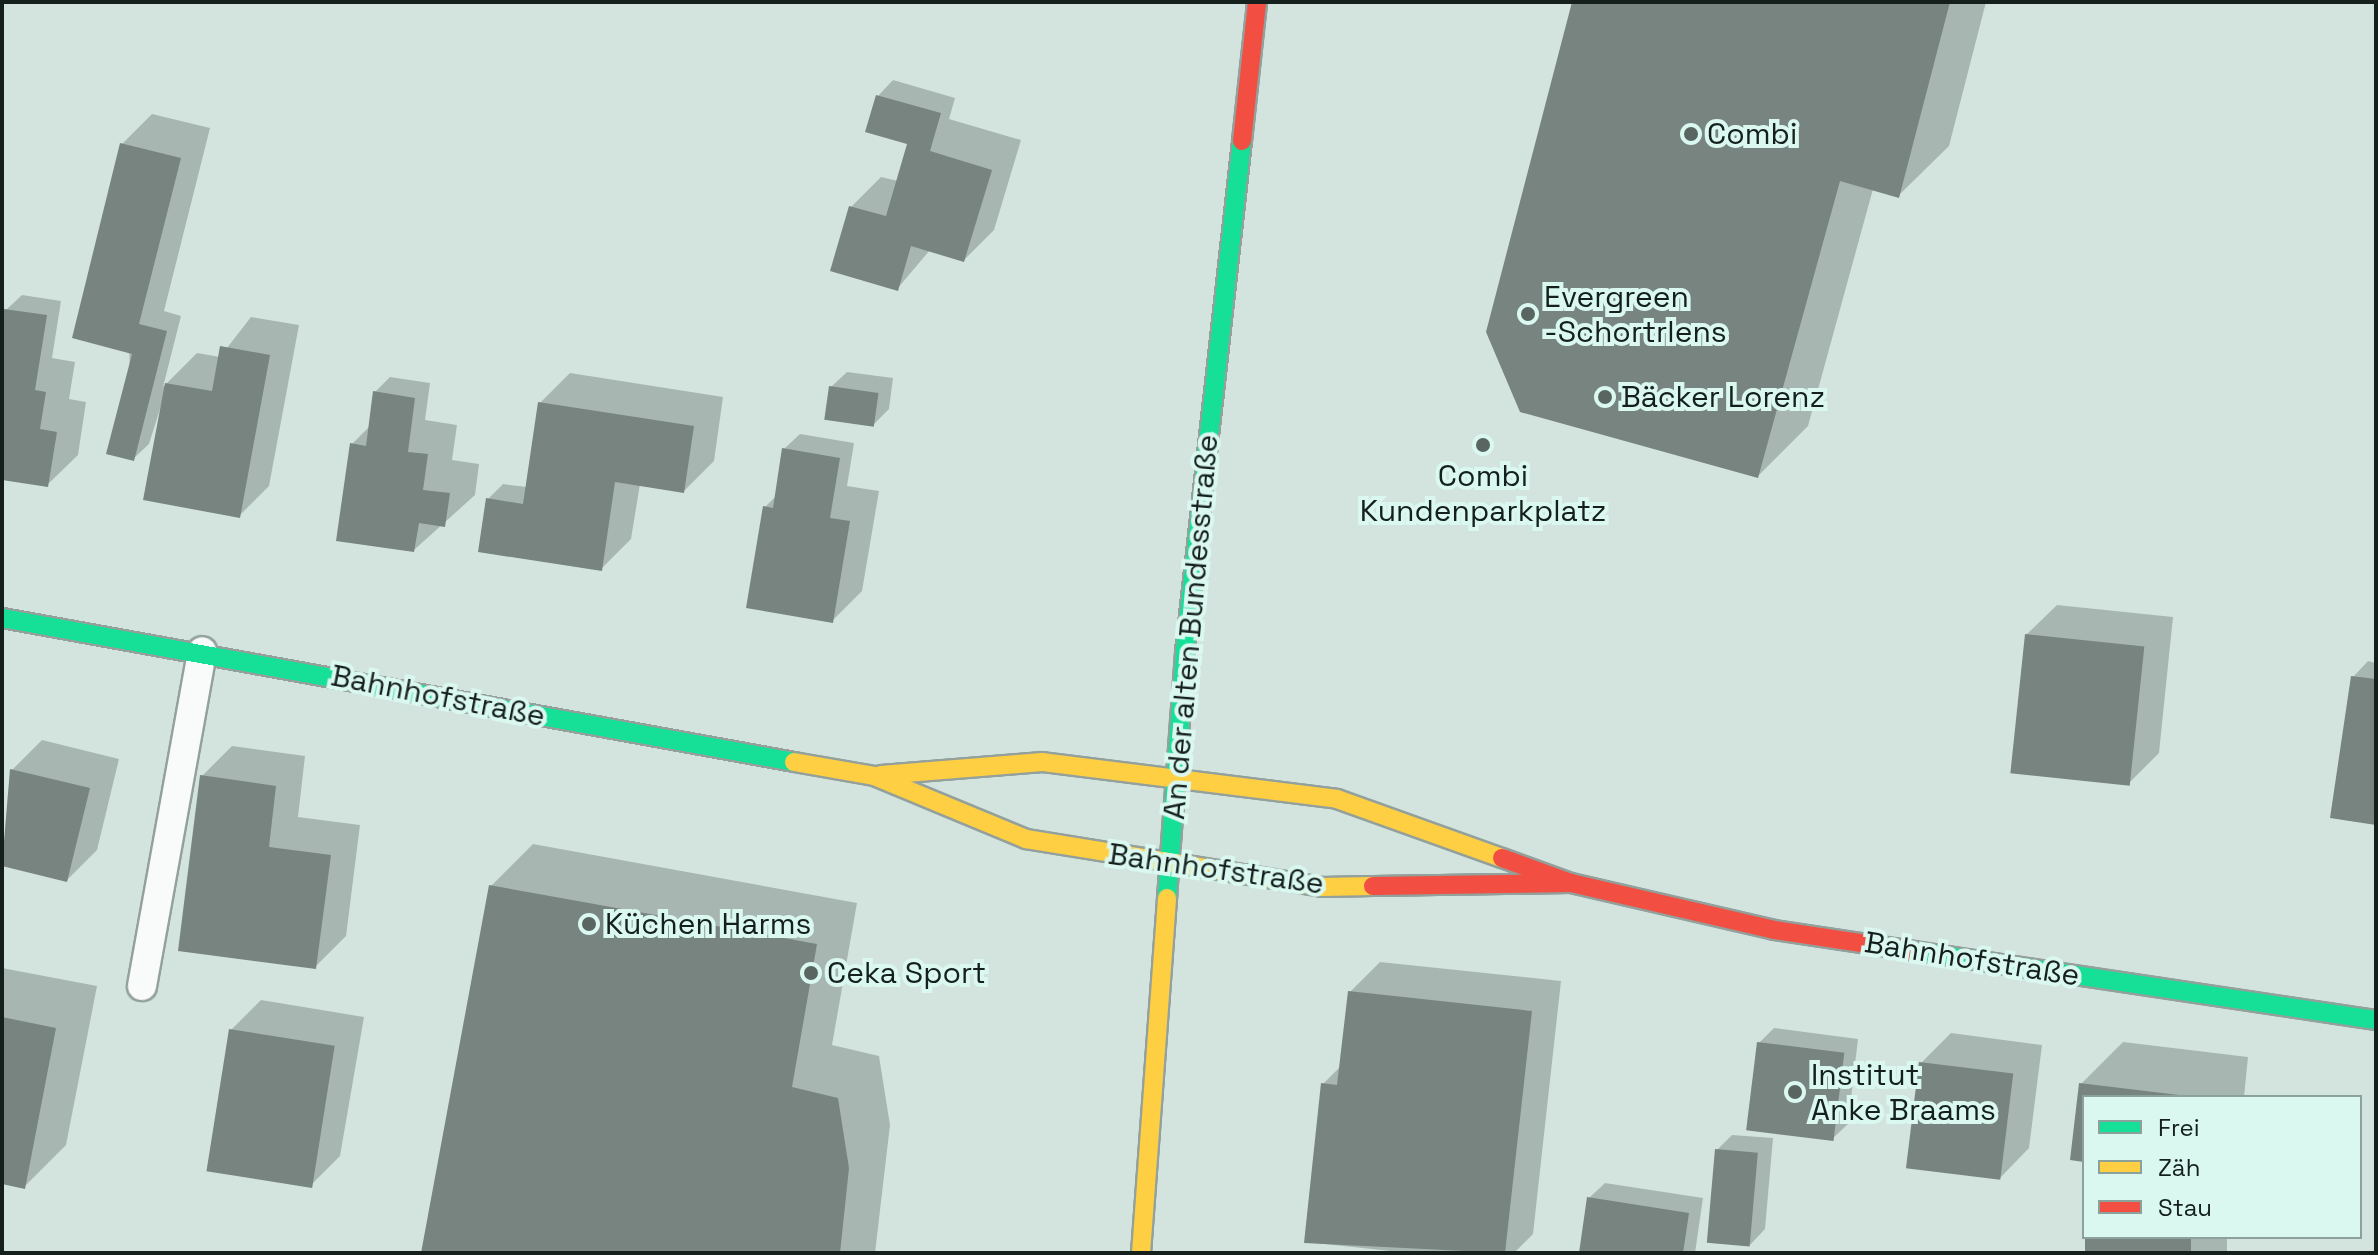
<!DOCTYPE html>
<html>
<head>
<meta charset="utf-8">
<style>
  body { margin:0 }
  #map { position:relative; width:2378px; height:1255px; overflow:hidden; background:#d3e4df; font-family:"Space Grotesk",sans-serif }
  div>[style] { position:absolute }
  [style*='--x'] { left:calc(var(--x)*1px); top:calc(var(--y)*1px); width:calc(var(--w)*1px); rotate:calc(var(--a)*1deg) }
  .shadow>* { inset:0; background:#0003; transform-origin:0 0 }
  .building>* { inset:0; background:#778480; transform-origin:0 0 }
  .roads { filter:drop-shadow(2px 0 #93a09c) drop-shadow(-2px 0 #93a09c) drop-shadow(0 2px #93a09c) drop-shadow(0 -2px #93a09c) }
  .lane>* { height:28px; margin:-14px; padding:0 14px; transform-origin:14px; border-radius:14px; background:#f8fbfa }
  .fast>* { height:18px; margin:-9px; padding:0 9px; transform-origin:9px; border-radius:9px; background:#16e098 }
  .slow>* { height:18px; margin:-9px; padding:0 9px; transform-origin:9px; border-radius:9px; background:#ffcf43 }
  .jam>* { height:18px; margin:-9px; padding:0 9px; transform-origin:9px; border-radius:9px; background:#f24e42 }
  .dots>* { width:22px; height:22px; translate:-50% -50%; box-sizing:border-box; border:4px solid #daf8f0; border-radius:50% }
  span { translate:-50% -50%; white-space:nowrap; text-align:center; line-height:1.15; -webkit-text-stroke:8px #daf8f0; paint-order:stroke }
  .poi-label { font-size:30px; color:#15201d }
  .left { translate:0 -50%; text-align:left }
  .street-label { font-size:30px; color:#15201d }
  .frame { position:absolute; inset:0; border:4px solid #15201d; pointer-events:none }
  .legend { position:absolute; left:2082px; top:1095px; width:280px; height:144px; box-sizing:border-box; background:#daf8f0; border:2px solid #8ba29c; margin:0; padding:10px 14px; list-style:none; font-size:24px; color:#15201d }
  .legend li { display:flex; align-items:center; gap:16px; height:40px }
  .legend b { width:40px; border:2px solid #8ba29c }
</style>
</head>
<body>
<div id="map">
  <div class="shadow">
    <div style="clip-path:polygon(1574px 2px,1986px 2px,1949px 146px,1898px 196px,1873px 189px,1808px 426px,1758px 476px)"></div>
    <div style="clip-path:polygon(893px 80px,955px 98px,949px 119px,1021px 140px,994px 230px,964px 260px,930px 250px,897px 289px,851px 207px,881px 177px,898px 181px,908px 145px,878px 96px)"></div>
    <div style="clip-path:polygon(152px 114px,210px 128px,164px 311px,181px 316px,163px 387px,197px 353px,220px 357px,251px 317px,299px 325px,269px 486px,239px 516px,164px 396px,149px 444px,133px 459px,122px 144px)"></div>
    <div style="clip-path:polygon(22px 295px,61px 301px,52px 358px,75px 362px,69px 399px,86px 402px,78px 455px,47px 485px,2px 478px,2px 336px,6px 310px)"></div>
    <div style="clip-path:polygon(847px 372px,893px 378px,889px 409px,874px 424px,831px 387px)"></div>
    <div style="clip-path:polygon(570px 373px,723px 397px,714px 461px,684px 491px,640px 484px,631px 539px,601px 569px,488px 499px,503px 484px,527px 487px,540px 403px)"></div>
    <div style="clip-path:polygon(390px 377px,430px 383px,425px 420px,457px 425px,452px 460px,479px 464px,475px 495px,414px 550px,352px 444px,370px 426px,375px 392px)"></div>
    <div style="clip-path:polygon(800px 434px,854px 443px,847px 486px,879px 491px,862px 591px,832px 621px,765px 507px,777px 495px,784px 449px)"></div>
    <div style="clip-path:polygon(2057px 605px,2173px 617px,2159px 753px,2129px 783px,2026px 635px)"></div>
    <div style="clip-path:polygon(2368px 661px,2376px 663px,2376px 823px,2353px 677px)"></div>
    <div style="clip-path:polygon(42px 740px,119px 759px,97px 850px,67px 880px,2px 863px,12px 770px)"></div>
    <div style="clip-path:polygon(232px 746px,305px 756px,298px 817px,360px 825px,346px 936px,316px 966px,202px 776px)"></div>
    <div style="clip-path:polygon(533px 844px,857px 903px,832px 1045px,879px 1056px,890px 1125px,875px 1253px,423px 1253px,491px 886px)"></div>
    <div style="clip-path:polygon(1380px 962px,1561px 981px,1533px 1234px,1514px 1253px,1409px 1253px,1306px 1242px,1323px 1084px,1341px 1066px,1350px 992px)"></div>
    <div style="clip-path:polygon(2px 968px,97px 986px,66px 1145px,24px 1187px,2px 1182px)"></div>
    <div style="clip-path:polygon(261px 1000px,364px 1017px,340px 1156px,310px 1186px,231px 1030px)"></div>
    <div style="clip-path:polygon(1774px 1028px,1858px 1039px,1848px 1124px,1832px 1139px,1759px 1043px)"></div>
    <div style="clip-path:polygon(1951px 1033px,2042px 1045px,2029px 1148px,1999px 1179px,1921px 1063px)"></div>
    <div style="clip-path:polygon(2123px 1042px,2248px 1057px,2244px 1097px,2084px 1097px,2084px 1160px,2081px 1084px)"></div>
    <div style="clip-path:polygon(1732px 1135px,1773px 1138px,1765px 1229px,1750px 1245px,1717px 1150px)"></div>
    <div style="clip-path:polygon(1605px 1183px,1703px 1198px,1695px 1253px,1581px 1253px,1589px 1198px)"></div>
    <div style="left:2087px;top:1237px;width:140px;height:16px"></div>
  </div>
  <div class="building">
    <div style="clip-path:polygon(1572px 2px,1950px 2px,1899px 198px,1840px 181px,1758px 478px,1520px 412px,1486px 332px)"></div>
    <div style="clip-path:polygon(876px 95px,941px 113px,930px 151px,992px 170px,964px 262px,911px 246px,898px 291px,830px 271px,849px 206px,886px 216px,907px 144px,865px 132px)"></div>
    <div style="clip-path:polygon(120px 143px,181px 158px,139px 324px,167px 331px,134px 461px,106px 454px,132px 354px,72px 338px)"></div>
    <div style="clip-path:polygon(4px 309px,47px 315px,35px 390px,46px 392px,40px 429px,57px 432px,48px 487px,2px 480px)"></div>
    <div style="clip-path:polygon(220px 346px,270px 355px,240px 518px,143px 500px,165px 383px,212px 391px)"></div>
    <div style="left:829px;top:386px;width:50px;height:34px;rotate:8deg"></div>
    <div style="clip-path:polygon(373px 391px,415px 398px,408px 452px,428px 454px,423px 490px,450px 493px,445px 527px,419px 523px,414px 552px,336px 541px,350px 443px,366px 446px)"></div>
    <div style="clip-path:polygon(538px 402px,694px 426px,684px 493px,615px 482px,602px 571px,478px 552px,486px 498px,523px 504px)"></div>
    <div style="clip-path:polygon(782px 448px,840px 458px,830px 518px,850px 521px,833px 623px,746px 608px,763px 506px,773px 508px)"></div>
    <div style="left:2025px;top:634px;width:120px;height:140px;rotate:6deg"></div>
    <div style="clip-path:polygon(2351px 676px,2376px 679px,2376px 825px,2330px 818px)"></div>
    <div style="clip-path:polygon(10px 769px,90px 788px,67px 882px,2px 866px)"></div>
    <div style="clip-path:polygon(200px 775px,276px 786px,269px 847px,331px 855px,316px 969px,178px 951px)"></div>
    <div style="clip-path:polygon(489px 885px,817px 944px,792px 1087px,838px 1098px,849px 1168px,840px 1253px,421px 1253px)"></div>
    <div style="clip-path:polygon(1348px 991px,1532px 1011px,1505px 1253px,1304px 1243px,1321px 1083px,1337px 1085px)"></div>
    <div style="clip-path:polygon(2px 1017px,56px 1028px,25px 1189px,2px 1184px)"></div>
    <div style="left:229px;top:1029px;width:107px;height:144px;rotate:9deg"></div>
    <div style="left:1757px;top:1042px;width:88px;height:89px;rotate:7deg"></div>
    <div style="left:1919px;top:1062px;width:95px;height:107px;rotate:7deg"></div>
    <div style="clip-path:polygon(2079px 1083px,2179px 1095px,2179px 1097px,2084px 1097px,2084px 1162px,2070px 1160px)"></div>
    <div style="left:1715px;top:1149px;width:43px;height:94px;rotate:5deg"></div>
    <div style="clip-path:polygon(1587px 1197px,1689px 1213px,1683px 1253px,1579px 1253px)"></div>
    <div style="left:2085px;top:1237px;width:106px;height:16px"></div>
  </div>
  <div class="roads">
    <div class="lane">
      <div style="--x:142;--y:986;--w:340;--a:-79.8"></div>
    </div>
    <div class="fast">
      <div style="--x:2;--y:618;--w:805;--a:10.3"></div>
      <div style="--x:1167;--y:898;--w:248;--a:-85.8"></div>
      <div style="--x:1185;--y:651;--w:513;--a:-83.62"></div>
      <div style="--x:1914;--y:951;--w:467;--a:8.5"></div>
    </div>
    <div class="slow">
      <div style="--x:794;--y:762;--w:81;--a:9.9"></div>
      <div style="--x:874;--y:776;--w:165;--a:22.5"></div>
      <div style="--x:1026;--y:839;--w:300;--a:9.2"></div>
      <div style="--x:1322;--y:887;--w:51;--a:-1.1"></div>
      <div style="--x:881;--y:775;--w:162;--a:-4.6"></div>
      <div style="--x:1042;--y:762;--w:297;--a:7.1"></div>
      <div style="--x:1337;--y:799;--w:175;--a:19.7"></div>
      <div style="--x:1141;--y:1253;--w:356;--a:-85.8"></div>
    </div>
    <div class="jam">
      <div style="--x:1242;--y:141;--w:140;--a:-83.8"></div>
      <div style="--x:1502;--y:858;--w:73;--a:19.9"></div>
      <div style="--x:1571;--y:883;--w:208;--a:13"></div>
      <div style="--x:1774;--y:930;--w:142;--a:8.5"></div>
      <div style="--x:1373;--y:886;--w:198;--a:-0.9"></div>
    </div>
  </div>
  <div class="dots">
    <div style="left:1691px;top:134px;background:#586561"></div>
    <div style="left:1528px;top:314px;background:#586561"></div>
    <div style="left:1605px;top:397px;background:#586561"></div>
    <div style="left:1483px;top:445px;background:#586561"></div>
    <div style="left:589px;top:924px;background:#586561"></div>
    <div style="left:811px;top:973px;background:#586561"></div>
    <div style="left:1795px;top:1092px;background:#586561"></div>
  </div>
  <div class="poi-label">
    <span class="left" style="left:1707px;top:134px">Combi</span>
    <span class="left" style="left:1544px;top:314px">Evergreen<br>-Schortrlens</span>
    <span class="left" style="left:1621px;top:397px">Bäcker Lorenz</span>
    <span style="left:1483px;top:493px">Combi<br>Kundenparkplatz</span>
    <span class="left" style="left:605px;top:924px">Küchen Harms</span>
    <span class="left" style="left:827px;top:973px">Ceka Sport</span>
    <span class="left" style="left:1811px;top:1092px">Institut<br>Anke Braams</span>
  </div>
  <div class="street-label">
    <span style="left:1191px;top:627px;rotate:-85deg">An der alten Bundesstraße</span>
    <span style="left:438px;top:696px;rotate:11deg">Bahnhofstraße</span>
    <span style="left:1216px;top:869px;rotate:8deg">Bahnhofstraße</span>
    <span style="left:1972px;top:959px;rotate:9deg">Bahnhofstraße</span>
  </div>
  <div class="frame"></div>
  <ul class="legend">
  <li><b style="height:10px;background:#16e098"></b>Frei</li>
  <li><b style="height:10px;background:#ffcf43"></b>Zäh</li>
  <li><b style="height:10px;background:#f24e42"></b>Stau</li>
  </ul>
</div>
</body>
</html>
